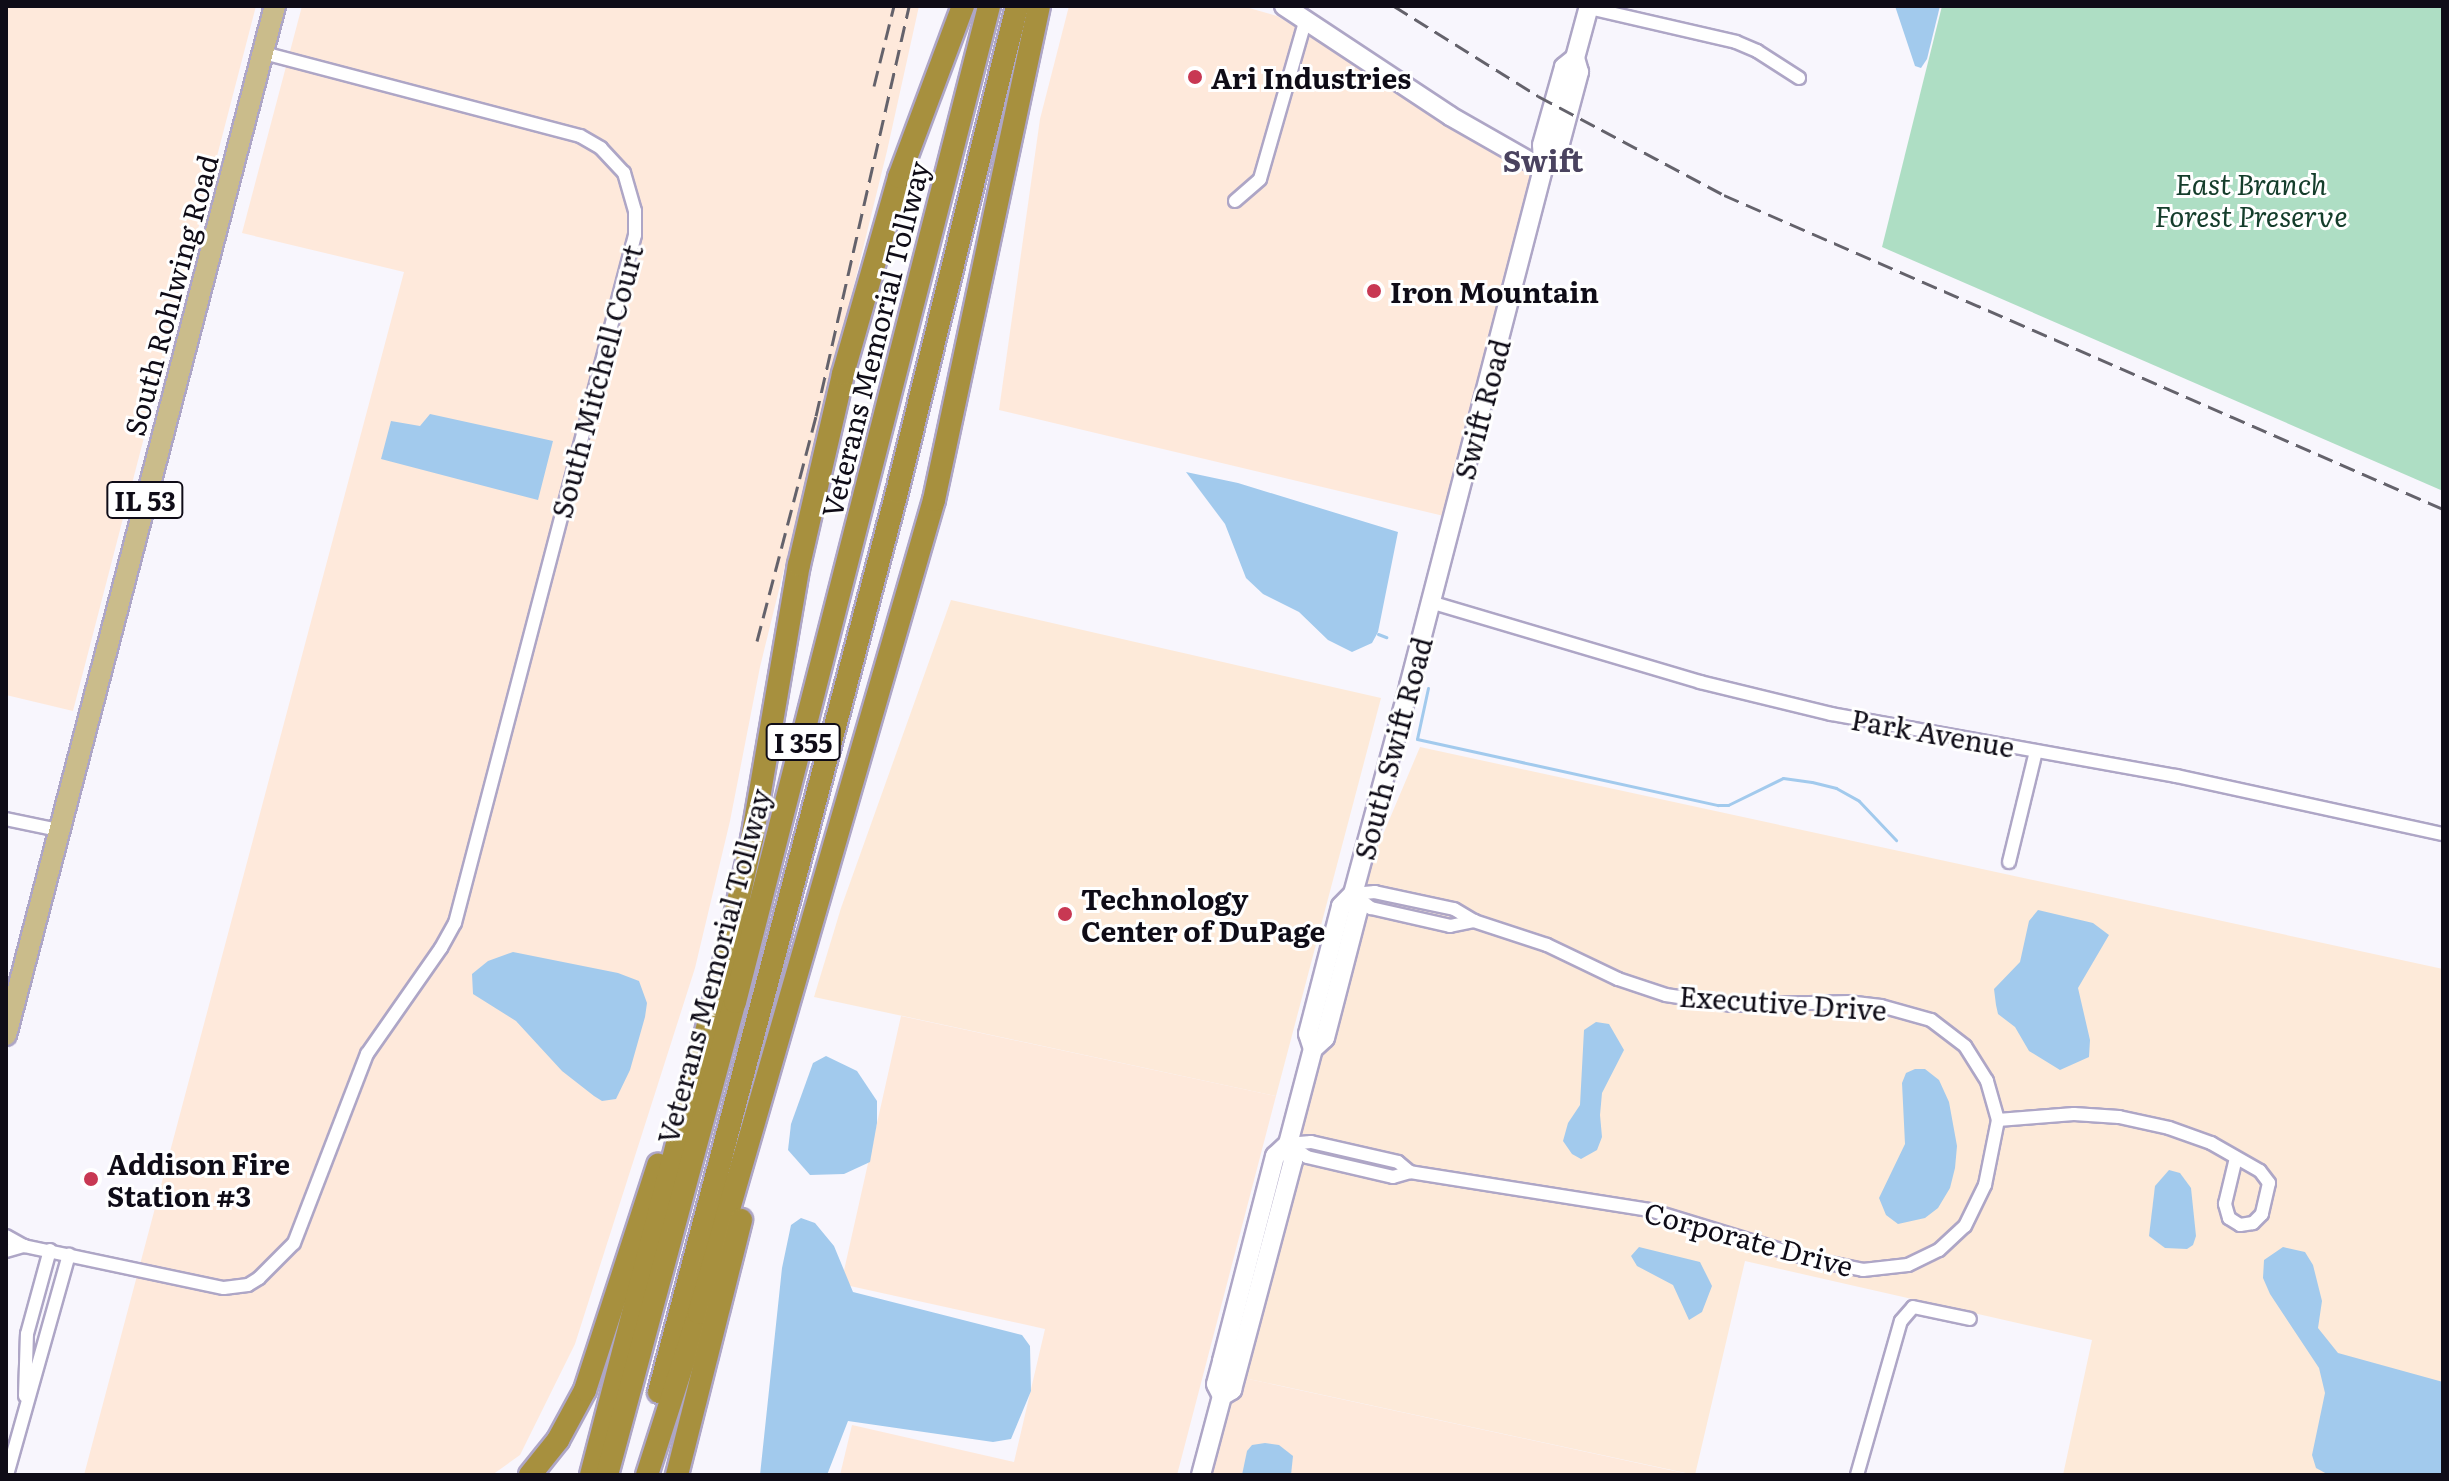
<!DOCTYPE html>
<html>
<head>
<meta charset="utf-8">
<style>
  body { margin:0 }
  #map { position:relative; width:2449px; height:1481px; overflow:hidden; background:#f8f6fd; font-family:Literata,serif }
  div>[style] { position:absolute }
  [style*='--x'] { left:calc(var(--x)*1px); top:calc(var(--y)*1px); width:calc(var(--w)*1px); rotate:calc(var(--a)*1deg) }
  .commercial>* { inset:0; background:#fdead9 }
  .industrial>* { inset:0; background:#fee9db }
  .green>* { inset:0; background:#aedec4 }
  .water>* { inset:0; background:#a2caed }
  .stream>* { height:3px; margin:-1.5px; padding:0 1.5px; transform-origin:1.5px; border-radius:1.5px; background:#a2caed }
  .roads { filter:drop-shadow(2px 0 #aea6c6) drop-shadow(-2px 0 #aea6c6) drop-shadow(0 2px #aea6c6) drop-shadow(0 -2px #aea6c6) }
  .street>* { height:12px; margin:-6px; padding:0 6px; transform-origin:6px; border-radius:6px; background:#fff }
  .secondary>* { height:18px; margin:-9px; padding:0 9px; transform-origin:9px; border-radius:9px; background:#fff }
  .primary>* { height:20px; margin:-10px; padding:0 10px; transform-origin:10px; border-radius:10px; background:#cabc8b }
  .highway>* { height:22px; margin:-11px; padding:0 11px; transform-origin:11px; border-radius:11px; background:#a7903e }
  .rail>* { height:3px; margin-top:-1.5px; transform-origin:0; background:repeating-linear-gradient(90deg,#64626b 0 16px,transparent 0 24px) }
  .dots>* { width:22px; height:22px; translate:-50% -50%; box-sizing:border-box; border:4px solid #fff; border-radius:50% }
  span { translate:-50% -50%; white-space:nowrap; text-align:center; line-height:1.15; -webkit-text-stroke:6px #fff; paint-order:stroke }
  .shield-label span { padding:2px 6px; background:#fff; border:2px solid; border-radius:6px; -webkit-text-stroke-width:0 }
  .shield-label { font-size:26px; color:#0f0c17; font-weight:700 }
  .poi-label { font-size:28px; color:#0f0c17; font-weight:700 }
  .left { translate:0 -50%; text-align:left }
  .park-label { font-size:28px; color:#143d2b; font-style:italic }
  .street-label { font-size:28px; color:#0f0c17 }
  .neighbourhood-label { font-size:30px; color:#4a435f; font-weight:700 }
  .frame { position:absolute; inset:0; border:8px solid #0f0c17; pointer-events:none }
</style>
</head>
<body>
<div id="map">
  <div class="commercial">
    <div style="clip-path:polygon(951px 600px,1381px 698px,1276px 1096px,814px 997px,841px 908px)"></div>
    <div style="clip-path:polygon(1420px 747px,2443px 969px,2443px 1475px,2063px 1475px,2092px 1340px,1745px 1261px,1695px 1475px,1230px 1375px,1360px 889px)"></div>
  </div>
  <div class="industrial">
    <div style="clip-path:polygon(6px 6px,256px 6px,73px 711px,6px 695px)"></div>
    <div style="clip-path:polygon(302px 6px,919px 6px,887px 151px,760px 667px,730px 821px,695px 968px,575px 1344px,520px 1455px,492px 1475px,84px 1475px,404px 272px,242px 233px)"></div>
    <div style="clip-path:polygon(1069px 6px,1242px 6px,1277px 16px,1539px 171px,1448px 517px,999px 410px,1040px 119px)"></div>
    <div style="clip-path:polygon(901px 1016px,1276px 1096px,1177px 1475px,840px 1475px,852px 1425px,1014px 1462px,1045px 1329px,841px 1284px)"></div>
    <div style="clip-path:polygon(1230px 1375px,1693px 1475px,1204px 1475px)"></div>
  </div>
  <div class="green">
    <div style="clip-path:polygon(1942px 6px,2443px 6px,2443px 491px,1882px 247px)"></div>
  </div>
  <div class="water">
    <div style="clip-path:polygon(1895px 6px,1940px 6px,1927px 59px,1921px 68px,1915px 66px)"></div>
    <div style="clip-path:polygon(430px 414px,553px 441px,538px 500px,381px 459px,391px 421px,420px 426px)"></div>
    <div style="clip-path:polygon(1186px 472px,1238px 483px,1398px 532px,1378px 632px,1372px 643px,1352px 652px,1328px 640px,1299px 612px,1263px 594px,1246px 578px,1225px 524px)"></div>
    <div style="clip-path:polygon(2038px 910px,2093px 923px,2109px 935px,2078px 988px,2090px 1040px,2089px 1057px,2060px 1070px,2029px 1051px,2015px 1027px,1998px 1014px,1996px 1005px,1994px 989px,2020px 962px,2029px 921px)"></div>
    <div style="clip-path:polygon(513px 952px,618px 973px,639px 981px,647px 1003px,645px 1017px,630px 1070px,616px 1099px,602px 1101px,594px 1096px,562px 1071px,516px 1021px,473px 994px,472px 974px,488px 961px)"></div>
    <div style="clip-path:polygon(1596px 1022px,1609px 1024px,1624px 1050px,1602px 1093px,1600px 1115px,1602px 1137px,1597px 1150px,1581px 1159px,1572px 1154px,1563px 1141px,1568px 1123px,1580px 1105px,1584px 1030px)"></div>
    <div style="clip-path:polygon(826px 1056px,857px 1071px,877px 1101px,877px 1123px,870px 1162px,844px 1174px,810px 1175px,788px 1150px,791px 1124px,813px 1063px)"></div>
    <div style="clip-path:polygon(1915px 1069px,1925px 1069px,1939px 1080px,1949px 1102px,1957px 1146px,1955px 1168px,1950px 1188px,1938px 1208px,1925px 1218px,1898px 1224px,1886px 1215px,1879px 1198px,1905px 1144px,1902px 1083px,1906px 1073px)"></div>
    <div style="clip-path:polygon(2169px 1170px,2180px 1173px,2191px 1188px,2196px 1236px,2193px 1245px,2187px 1249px,2165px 1248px,2149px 1236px,2155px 1186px)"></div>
    <div style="clip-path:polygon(801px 1218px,815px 1223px,834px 1246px,853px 1292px,1022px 1335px,1030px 1346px,1031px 1391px,1011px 1439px,993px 1442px,848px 1421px,827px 1475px,760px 1475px,782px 1268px,791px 1225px)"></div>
    <div style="clip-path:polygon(1639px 1247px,1700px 1262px,1712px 1286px,1702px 1312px,1689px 1320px,1673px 1285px,1637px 1266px,1631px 1256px)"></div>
    <div style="clip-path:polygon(2283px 1247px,2305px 1252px,2313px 1265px,2322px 1301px,2318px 1328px,2338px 1353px,2443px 1382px,2443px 1475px,2327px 1474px,2316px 1468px,2312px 1455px,2325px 1393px,2319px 1368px,2270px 1294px,2263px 1278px,2264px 1260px)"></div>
    <div style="clip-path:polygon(1265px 1443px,1279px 1445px,1293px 1456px,1291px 1475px,1242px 1475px,1247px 1451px,1252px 1445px)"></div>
  </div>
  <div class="stream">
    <div style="--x:1378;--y:634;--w:9;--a:21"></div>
    <div style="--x:1428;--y:688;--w:52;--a:102.2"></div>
    <div style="--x:1417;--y:739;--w:308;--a:12.4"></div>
    <div style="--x:1718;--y:805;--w:10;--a:0"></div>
    <div style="--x:1728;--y:805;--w:61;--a:-26.1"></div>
    <div style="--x:1783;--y:778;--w:29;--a:8"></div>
    <div style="--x:1812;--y:782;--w:25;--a:14"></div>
    <div style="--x:1836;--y:788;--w:26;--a:29"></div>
    <div style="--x:1859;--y:801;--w:54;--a:46.5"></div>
  </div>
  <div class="roads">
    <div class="street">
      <div style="--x:1589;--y:8;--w:151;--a:13"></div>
      <div style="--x:1736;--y:42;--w:23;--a:23"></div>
      <div style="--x:1757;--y:51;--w:50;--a:32.7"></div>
      <div style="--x:1235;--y:201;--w:33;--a:-41"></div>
      <div style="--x:1260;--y:179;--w:163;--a:-74"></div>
      <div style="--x:1430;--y:602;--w:282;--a:16.5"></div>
      <div style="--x:1700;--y:682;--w:135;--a:13.7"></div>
      <div style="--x:1831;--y:714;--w:351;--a:10.2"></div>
      <div style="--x:2176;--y:776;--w:273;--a:12.3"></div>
      <div style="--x:6;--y:819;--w:53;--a:11.9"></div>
      <div style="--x:2009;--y:862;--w:114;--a:-76.3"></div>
      <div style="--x:1353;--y:894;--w:23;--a:38"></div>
      <div style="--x:1371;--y:908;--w:81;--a:12.8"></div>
      <div style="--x:1450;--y:926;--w:25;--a:-12"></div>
      <div style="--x:1998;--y:1120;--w:76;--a:-4.5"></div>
      <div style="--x:2074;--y:1114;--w:45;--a:3.8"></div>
      <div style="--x:2119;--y:1117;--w:51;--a:12.4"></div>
      <div style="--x:2169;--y:1128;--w:45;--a:19.7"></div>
      <div style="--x:2211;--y:1143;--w:56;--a:29.7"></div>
      <div style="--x:2260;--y:1171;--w:15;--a:53"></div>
      <div style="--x:2269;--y:1183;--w:32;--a:103"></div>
      <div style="--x:2262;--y:1214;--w:13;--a:135"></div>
      <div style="--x:2253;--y:1223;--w:13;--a:171"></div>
      <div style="--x:2240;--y:1225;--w:13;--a:-148"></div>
      <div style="--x:2229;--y:1218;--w:15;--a:-106"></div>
      <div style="--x:2225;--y:1204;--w:47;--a:-76.6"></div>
      <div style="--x:1288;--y:1144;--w:23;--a:34"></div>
      <div style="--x:1307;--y:1157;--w:88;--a:13.1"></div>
      <div style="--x:1393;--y:1177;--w:18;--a:-16"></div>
      <div style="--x:1410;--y:1172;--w:243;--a:9"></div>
      <div style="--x:1650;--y:1210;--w:171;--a:17"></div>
      <div style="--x:1814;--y:1260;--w:50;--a:11.5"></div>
      <div style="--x:1863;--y:1270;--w:45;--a:-6.3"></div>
      <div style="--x:1908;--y:1265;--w:34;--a:-26"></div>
      <div style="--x:1939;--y:1250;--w:35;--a:-43"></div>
      <div style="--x:1965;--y:1226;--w:46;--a:-64"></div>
      <div style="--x:1985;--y:1185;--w:66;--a:-78.7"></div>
      <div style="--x:1998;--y:1120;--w:41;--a:-105.8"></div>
      <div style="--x:1987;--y:1081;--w:41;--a:-122.2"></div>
      <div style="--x:1965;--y:1046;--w:43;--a:-142.6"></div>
      <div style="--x:1931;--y:1020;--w:52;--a:-164.4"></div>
      <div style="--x:1881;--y:1006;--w:32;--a:-173"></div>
      <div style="--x:1849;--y:1002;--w:117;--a:178.5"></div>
      <div style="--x:1732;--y:1005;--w:67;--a:-171.4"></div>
      <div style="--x:1666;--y:995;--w:51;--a:-161.6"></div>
      <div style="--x:1618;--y:979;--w:79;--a:-154.4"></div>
      <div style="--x:1547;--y:945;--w:77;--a:-161.8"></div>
      <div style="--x:1474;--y:921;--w:23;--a:-149"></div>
      <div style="--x:1454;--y:909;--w:81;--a:-167.9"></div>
      <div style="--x:1375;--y:892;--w:22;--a:175"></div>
      <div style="--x:1288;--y:1144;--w:23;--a:-5"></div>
      <div style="--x:1311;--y:1142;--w:89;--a:12.9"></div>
      <div style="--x:1398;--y:1162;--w:16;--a:40"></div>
      <div style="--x:6;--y:1236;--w:21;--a:29"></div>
      <div style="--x:24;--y:1246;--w:204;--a:11.9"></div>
      <div style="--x:224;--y:1288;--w:24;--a:-7"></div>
      <div style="--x:248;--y:1285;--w:13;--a:-32"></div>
      <div style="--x:259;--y:1278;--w:49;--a:-45"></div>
      <div style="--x:294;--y:1243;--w:203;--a:-68.9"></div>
      <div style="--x:367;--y:1054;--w:129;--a:-55.1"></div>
      <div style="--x:441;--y:948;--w:29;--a:-61"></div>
      <div style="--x:455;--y:923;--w:711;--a:-75.34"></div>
      <div style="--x:635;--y:235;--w:24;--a:-90"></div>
      <div style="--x:635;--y:211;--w:40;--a:-106"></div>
      <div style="--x:624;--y:173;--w:34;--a:-133"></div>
      <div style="--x:601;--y:148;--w:24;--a:-150"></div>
      <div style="--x:580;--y:136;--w:328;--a:-165.3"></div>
      <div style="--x:6;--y:1251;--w:19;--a:-16"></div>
      <div style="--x:25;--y:1396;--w:62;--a:-88.2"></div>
      <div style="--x:27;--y:1334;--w:87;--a:-74.7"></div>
      <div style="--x:7;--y:1475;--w:229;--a:-74.3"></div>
      <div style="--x:1857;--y:1475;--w:160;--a:-74.1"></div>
      <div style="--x:1901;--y:1321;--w:18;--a:-49"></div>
      <div style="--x:1913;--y:1307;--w:58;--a:11.9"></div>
    </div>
    <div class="secondary">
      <div style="--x:1284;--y:6;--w:199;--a:33.5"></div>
      <div style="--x:1450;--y:116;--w:107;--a:29.7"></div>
      <div style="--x:1543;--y:169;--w:23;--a:-50"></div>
      <div style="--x:1558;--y:151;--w:82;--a:-75.1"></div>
      <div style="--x:1579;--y:72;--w:15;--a:-106"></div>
      <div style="--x:1575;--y:58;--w:54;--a:-74.9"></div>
      <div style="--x:1313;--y:1049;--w:16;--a:-43"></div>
      <div style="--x:1325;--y:1038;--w:132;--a:-75.5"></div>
      <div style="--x:1358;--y:910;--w:17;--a:-107"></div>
      <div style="--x:1222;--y:1396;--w:13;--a:-117"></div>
      <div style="--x:1216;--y:1384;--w:24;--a:-75"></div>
      <div style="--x:1222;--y:1361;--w:212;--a:-75.5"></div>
      <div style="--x:1275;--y:1156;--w:18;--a:-43"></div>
      <div style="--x:1201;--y:1475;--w:82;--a:-75.1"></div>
      <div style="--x:1222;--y:1396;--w:12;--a:-31"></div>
      <div style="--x:1232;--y:1390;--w:237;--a:-75.1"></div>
      <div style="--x:1293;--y:1161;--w:18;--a:-106"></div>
      <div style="--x:1288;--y:1144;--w:98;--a:-75.3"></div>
      <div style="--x:1313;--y:1049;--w:16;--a:-108"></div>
      <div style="--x:1308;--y:1034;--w:132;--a:-75.5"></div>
      <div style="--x:1341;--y:906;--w:17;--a:-45"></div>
      <div style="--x:1353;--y:894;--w:215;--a:-74.9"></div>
      <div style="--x:1409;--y:686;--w:534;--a:-75.47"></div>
      <div style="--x:1543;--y:169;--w:24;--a:-92"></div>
      <div style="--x:1542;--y:145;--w:81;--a:-74.2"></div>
      <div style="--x:1564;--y:67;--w:14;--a:-39"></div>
    </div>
    <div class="primary">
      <div style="--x:6;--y:1035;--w:1064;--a:-75.35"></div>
    </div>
    <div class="highway">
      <div style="--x:659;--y:1392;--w:931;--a:-75.19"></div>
      <div style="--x:897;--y:492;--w:501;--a:-76.13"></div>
      <div style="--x:530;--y:1475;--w:45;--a:-51.3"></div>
      <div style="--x:558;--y:1440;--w:57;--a:-61.6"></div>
      <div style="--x:585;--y:1390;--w:237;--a:-72"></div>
      <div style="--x:591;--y:1475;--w:541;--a:-75.45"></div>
      <div style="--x:727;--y:951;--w:115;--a:-77.4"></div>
      <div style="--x:752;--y:839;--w:278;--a:-80.3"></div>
      <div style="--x:799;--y:565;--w:196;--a:-77"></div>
      <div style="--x:843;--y:374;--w:205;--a:-74.1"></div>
      <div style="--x:899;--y:177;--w:183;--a:-69.5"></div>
      <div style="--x:607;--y:1475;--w:490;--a:-74.9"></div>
      <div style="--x:735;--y:1002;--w:1028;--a:-75.69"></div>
      <div style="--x:647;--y:1475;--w:170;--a:-72.2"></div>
      <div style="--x:699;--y:1313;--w:846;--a:-73.88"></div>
      <div style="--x:934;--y:500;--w:505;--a:-78"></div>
      <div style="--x:677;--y:1475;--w:263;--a:-75.9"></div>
    </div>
  </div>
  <div class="rail">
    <div style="--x:1394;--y:6;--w:170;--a:32"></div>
    <div style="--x:1538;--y:96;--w:211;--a:28"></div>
    <div style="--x:1724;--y:195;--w:785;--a:23.59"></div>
    <div style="--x:874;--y:86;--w:82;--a:-76"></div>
    <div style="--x:757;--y:641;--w:233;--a:-75.3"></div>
    <div style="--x:816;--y:416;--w:420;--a:-77.2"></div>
  </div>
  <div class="dots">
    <div style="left:1195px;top:77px;background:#c83853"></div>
    <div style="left:1374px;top:291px;background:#c83853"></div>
    <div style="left:1065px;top:914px;background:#c83853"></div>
    <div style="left:91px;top:1179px;background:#c83853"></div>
  </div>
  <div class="shield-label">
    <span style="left:145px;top:500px">IL 53</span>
    <span style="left:803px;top:742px">I 355</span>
  </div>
  <div class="poi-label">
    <span class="left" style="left:1211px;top:77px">Ari Industries</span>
    <span class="left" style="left:1390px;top:291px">Iron Mountain</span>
    <span class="left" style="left:1081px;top:914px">Technology<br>Center of DuPage</span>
    <span class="left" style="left:107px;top:1179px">Addison Fire<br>Station #3</span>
  </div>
  <div class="park-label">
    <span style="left:2251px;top:199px">East Branch<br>Forest Preserve</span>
  </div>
  <div class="street-label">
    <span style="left:170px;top:295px;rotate:-75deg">South Rohlwing Road</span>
    <span style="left:874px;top:339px;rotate:-76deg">Veterans Memorial Tollway</span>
    <span style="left:596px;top:381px;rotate:-75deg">South Mitchell Court</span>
    <span style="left:1481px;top:409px;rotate:-75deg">Swift Road</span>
    <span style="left:1933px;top:732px;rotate:10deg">Park Avenue</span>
    <span style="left:1392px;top:748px;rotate:-75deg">South Swift Road</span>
    <span style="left:713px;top:966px;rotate:-75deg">Veterans Memorial Tollway</span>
    <span style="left:1783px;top:1002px;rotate:4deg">Executive Drive</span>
    <span style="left:1749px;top:1238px;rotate:15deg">Corporate Drive</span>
  </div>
  <div class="neighbourhood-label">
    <span style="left:1543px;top:159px">Swift</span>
  </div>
  <div class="frame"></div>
</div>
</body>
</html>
